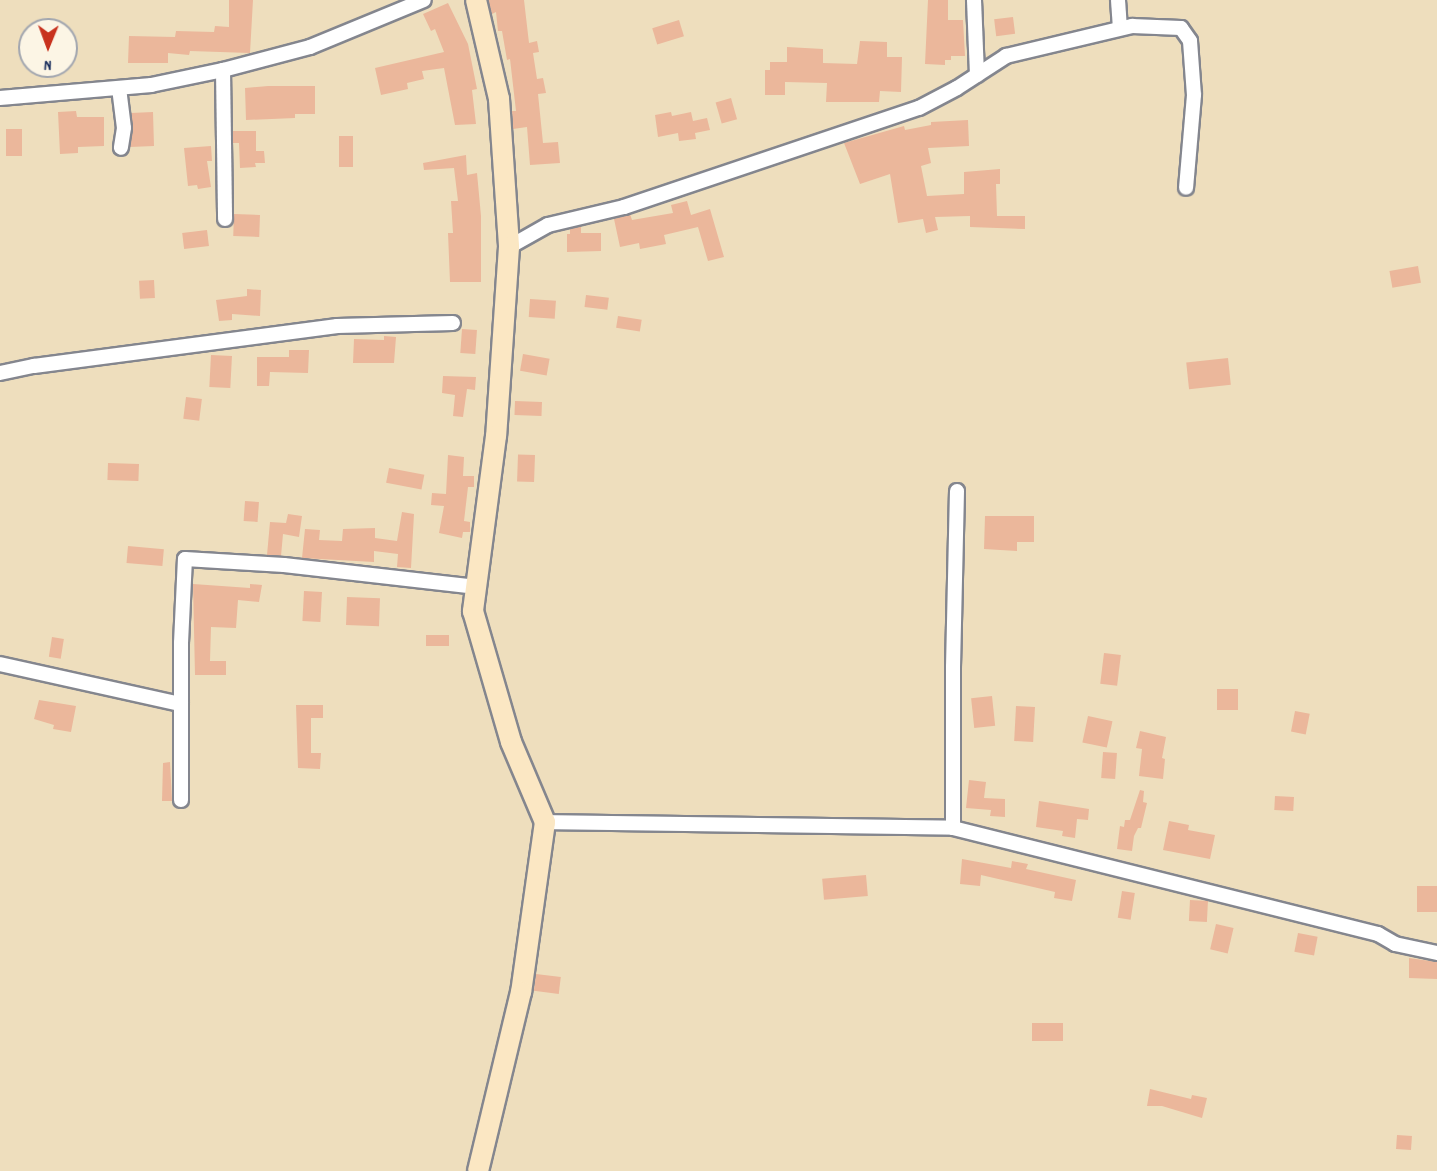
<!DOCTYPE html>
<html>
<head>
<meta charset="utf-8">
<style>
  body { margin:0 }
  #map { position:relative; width:1437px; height:1171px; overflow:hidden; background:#eedebd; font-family:Dekko,sans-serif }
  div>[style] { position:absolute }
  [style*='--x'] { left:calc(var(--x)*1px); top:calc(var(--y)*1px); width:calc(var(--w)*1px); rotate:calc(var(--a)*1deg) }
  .building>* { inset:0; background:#ebb79b; transform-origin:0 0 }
  .roads { filter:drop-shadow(2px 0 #84868e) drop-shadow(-2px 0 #84868e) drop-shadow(0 2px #84868e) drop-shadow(0 -2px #84868e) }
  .street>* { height:14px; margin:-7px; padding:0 7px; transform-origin:7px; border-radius:7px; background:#fff }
  .secondary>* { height:20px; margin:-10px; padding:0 10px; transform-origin:10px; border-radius:10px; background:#fbe7c3 }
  span { translate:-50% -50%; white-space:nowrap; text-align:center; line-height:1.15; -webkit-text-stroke:6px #fcf5e5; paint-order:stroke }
  .north { position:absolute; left:18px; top:18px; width:60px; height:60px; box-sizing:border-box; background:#fcf5e5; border:2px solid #a2a6af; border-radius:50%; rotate:181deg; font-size:16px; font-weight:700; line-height:24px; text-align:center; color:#1b2f5e }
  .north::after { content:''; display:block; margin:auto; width:21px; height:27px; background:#c8321e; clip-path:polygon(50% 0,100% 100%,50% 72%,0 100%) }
</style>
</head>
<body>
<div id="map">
  <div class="building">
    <div style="clip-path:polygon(229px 0,253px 0,250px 53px,190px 51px,189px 55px,168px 53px,168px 63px,128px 63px,129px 36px,175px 37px,176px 31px,214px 32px,215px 26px,229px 27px)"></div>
    <div style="clip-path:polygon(488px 0,524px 0,529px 43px,537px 41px,539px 52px,533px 53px,537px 79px,543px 78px,546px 93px,538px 94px,543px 143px,558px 142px,560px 163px,530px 165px,527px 127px,513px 129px,512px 111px,516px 111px,510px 59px,507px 60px,502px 31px,498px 31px,496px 12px,492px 14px)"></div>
    <div style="clip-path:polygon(928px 0,948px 0,948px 20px,963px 20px,965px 56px,951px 56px,951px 60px,945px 60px,945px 65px,925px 64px)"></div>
    <div style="clip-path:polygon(448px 3px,468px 44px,477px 89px,472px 90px,476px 124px,455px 125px,444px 68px,422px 71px,424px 79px,407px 83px,408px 89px,381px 95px,375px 68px,444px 52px,435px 29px,431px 31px,423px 14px)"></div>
    <div style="left:1013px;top:17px;width:17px;height:19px;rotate:83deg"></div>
    <div style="left:679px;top:20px;width:17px;height:28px;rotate:73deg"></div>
    <div style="clip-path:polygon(860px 41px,887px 42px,887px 57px,902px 57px,901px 92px,880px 91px,879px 102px,826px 102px,827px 83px,785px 82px,785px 95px,765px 95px,765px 70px,770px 70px,770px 62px,787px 62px,787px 47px,823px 49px,823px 63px,857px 64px)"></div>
    <div style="clip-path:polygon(268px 86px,315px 86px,315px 114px,295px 114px,295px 118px,246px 120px,245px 88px)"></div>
    <div style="left:731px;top:98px;width:22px;height:16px;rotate:74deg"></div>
    <div style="clip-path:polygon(76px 111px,77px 117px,104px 117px,104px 146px,78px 147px,78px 153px,60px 154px,58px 112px)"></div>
    <div style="clip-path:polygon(153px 112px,154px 146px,130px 147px,133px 129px,131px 113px)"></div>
    <div style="clip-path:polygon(671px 112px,672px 116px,691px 112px,693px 121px,707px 118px,710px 130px,695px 133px,696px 139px,679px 141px,678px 133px,658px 137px,655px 115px)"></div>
    <div style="clip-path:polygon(968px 120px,969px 146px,928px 148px,931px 163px,921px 166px,927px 196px,964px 194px,964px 172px,1000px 169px,1000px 184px,996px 184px,997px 216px,1025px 216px,1025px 229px,970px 227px,970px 216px,935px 217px,938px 230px,926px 233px,923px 219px,898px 223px,890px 174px,860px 184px,844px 143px,904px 126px,905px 130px,931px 125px,931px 122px)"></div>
    <div style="left:6px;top:129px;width:16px;height:27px"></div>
    <div style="clip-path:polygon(233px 131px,256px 131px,256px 151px,264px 151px,265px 163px,255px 163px,256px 167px,240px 168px,239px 143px,233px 143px)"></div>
    <div style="left:339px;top:136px;width:14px;height:31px"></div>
    <div style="clip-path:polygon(211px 146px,212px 161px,207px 161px,211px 187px,198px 189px,197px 185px,188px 186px,184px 148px)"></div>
    <div style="clip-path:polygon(466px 155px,467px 175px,477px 173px,481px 216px,481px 282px,450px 282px,448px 233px,453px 233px,451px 201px,458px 201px,454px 168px,424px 170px,423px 163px)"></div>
    <div style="clip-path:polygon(687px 201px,691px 215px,710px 209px,724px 257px,708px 261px,698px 227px,664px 235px,666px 244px,640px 249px,639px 243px,620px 247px,614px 219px,630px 214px,632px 220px,673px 213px,671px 205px)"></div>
    <div style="left:234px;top:214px;width:26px;height:22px;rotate:2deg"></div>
    <div style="clip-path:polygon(581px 226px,581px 233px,601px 233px,601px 251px,567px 252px,567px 234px,570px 234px,570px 229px)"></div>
    <div style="left:207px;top:230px;width:16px;height:25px;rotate:83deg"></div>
    <div style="left:1418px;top:266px;width:17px;height:29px;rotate:80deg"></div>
    <div style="left:154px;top:280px;width:18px;height:15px;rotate:87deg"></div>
    <div style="clip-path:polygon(247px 289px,261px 290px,260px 316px,232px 314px,232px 320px,219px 321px,216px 300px,247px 296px)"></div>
    <div style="left:586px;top:295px;width:23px;height:12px;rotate:7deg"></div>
    <div style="left:530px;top:299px;width:26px;height:18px;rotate:4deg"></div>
    <div style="left:618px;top:316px;width:24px;height:12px;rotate:9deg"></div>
    <div style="left:462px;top:329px;width:15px;height:24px;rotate:4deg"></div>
    <div style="clip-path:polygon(384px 336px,396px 337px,394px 363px,353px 363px,354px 339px,384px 340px)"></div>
    <div style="clip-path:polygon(289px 350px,309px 350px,308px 373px,270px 372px,269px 386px,257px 386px,257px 357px,289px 357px)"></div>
    <div style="left:523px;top:354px;width:27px;height:17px;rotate:10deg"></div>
    <div style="left:211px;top:355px;width:21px;height:32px;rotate:3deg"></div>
    <div style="left:1228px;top:358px;width:27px;height:42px;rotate:84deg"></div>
    <div style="clip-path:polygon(443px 376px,476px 377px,475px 390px,467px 389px,463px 417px,453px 416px,455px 395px,442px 393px)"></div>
    <div style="left:186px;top:397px;width:16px;height:22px;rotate:7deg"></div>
    <div style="left:515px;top:401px;width:27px;height:14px;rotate:2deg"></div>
    <div style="clip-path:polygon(448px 455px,464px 457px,463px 476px,474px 476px,474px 487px,468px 487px,464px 521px,470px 522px,470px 532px,463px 532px,462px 538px,439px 533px,444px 506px,431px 505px,432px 493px,446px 494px)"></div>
    <div style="left:535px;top:455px;width:27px;height:17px;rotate:92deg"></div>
    <div style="left:108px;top:463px;width:31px;height:17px;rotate:2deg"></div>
    <div style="left:389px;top:468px;width:36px;height:15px;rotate:11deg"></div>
    <div style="left:245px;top:501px;width:14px;height:20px;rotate:4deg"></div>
    <div style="clip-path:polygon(402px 512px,414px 514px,411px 568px,397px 567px,398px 554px,374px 551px,374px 562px,302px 558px,305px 529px,320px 530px,319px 540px,342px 541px,343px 529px,375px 528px,375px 538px,397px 541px)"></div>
    <div style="clip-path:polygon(288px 514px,302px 516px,299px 537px,283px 534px,281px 556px,267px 555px,270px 522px,286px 523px)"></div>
    <div style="clip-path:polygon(985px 516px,1034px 516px,1034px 542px,1017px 542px,1017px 551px,984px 549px)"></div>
    <div style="left:128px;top:546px;width:36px;height:17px;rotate:5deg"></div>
    <div style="clip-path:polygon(193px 584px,250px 588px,250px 584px,262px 585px,259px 602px,238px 600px,236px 628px,211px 627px,210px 661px,226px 661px,226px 675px,195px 675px)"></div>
    <div style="left:304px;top:591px;width:18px;height:30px;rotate:3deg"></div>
    <div style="left:347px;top:597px;width:33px;height:28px;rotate:2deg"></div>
    <div style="left:426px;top:635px;width:23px;height:11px"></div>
    <div style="left:52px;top:637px;width:12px;height:20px;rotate:9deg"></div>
    <div style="left:1104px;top:653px;width:17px;height:31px;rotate:7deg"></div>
    <div style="left:1217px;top:689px;width:21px;height:21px"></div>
    <div style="left:992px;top:696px;width:30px;height:21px;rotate:84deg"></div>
    <div style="clip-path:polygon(39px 700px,76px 706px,71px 732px,53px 729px,54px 725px,34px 719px)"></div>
    <div style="clip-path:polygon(296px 705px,323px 705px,323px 718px,311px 718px,311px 753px,321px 753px,320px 769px,298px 768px)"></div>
    <div style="left:1016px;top:706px;width:19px;height:35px;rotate:3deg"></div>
    <div style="left:1295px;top:711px;width:15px;height:21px;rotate:11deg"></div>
    <div style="left:1088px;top:716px;width:25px;height:27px;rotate:12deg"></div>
    <div style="clip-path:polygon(1140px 731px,1166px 737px,1162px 758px,1165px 759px,1163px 779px,1139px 776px,1142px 749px,1136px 748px)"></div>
    <div style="left:1103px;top:752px;width:14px;height:26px;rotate:4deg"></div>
    <div style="clip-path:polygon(170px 762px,172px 801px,162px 801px,163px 763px)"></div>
    <div style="clip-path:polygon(969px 780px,986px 782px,984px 798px,1005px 799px,1005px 817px,990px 816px,991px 810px,966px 808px)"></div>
    <div style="clip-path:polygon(1140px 790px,1144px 791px,1143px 802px,1147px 803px,1141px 828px,1138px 828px,1134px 836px,1132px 851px,1117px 849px,1120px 826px,1124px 827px,1125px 820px,1130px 820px)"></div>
    <div style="left:1275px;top:796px;width:19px;height:14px;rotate:3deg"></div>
    <div style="clip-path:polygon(1039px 801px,1089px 809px,1088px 820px,1077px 819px,1075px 838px,1062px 836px,1063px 831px,1036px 827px)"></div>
    <div style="clip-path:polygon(1169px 821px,1189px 825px,1188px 830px,1215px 835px,1210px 859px,1163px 850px)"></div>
    <div style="clip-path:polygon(962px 859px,1011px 868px,1012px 861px,1028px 864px,1026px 869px,1076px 880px,1072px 901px,1054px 898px,1055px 892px,981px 875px,980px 886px,960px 884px)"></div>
    <div style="left:866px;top:875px;width:21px;height:44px;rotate:85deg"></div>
    <div style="left:1417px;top:886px;width:20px;height:26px"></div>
    <div style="left:1122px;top:891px;width:13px;height:27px;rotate:9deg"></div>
    <div style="left:1190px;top:900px;width:18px;height:21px;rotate:3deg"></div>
    <div style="left:1216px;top:924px;width:18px;height:26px;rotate:13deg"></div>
    <div style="left:1298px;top:933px;width:20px;height:19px;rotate:11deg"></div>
    <div style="clip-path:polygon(1409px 958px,1437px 962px,1437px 979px,1409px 978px)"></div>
    <div style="left:536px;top:974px;width:25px;height:17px;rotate:7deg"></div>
    <div style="left:1032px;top:1023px;width:31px;height:18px"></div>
    <div style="clip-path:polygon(1150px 1089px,1191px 1099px,1192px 1095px,1207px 1098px,1202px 1118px,1162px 1106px,1147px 1106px)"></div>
    <div style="left:1397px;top:1135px;width:15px;height:14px;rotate:4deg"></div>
  </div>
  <div class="roads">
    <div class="street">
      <div style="--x:974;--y:0;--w:75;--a:87.7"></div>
      <div style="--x:1118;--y:0;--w:28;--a:86"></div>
      <div style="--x:223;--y:70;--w:149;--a:89.2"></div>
      <div style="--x:119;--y:88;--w:40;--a:82.9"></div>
      <div style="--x:124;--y:128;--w:20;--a:99"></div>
      <div style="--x:0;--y:98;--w:152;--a:-4.9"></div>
      <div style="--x:151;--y:85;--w:74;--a:-11.8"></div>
      <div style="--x:223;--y:70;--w:90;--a:-14.8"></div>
      <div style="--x:310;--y:47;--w:123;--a:-22.4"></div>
      <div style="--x:509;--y:247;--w:45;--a:-29.4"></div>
      <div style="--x:548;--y:225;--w:78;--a:-13.3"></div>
      <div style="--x:624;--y:207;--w:311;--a:-18.6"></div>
      <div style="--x:919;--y:108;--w:43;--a:-27.8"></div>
      <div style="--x:957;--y:88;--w:59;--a:-33.1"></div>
      <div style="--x:1006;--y:56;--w:130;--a:-13.4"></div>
      <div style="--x:1132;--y:26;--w:49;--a:2.3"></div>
      <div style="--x:1181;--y:28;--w:16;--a:55"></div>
      <div style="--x:1190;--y:41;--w:54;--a:85.8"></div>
      <div style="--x:1194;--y:95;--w:93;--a:94.9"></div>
      <div style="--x:0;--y:373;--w:35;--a:-12"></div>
      <div style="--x:34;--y:366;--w:306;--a:-7.5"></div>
      <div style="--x:337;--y:326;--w:116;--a:-1.5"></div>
      <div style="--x:0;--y:664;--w:185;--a:12.5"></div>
      <div style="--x:181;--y:800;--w:157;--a:-90"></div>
      <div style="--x:181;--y:643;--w:84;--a:-87.3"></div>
      <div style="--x:185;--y:559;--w:99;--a:3.5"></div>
      <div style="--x:284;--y:565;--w:194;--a:6.5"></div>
      <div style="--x:545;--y:822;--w:408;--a:0.8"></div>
      <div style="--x:953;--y:828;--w:438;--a:14"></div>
      <div style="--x:1378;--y:934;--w:20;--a:30"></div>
      <div style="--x:1395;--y:944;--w:43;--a:12.1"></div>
      <div style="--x:953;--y:828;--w:161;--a:-90"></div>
      <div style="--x:953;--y:667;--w:176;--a:-88.7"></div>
    </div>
    <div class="secondary">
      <div style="--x:476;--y:0;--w:102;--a:76.9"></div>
      <div style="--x:499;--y:99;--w:148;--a:86.1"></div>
      <div style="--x:509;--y:247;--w:189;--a:93.9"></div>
      <div style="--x:496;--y:436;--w:177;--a:97.5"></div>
      <div style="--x:473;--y:611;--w:136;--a:73.8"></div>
      <div style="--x:511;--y:742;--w:87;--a:67"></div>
      <div style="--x:545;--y:822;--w:172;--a:98"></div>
      <div style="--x:521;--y:992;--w:184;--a:103.5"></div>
    </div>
  </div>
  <div class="north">N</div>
</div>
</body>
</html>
